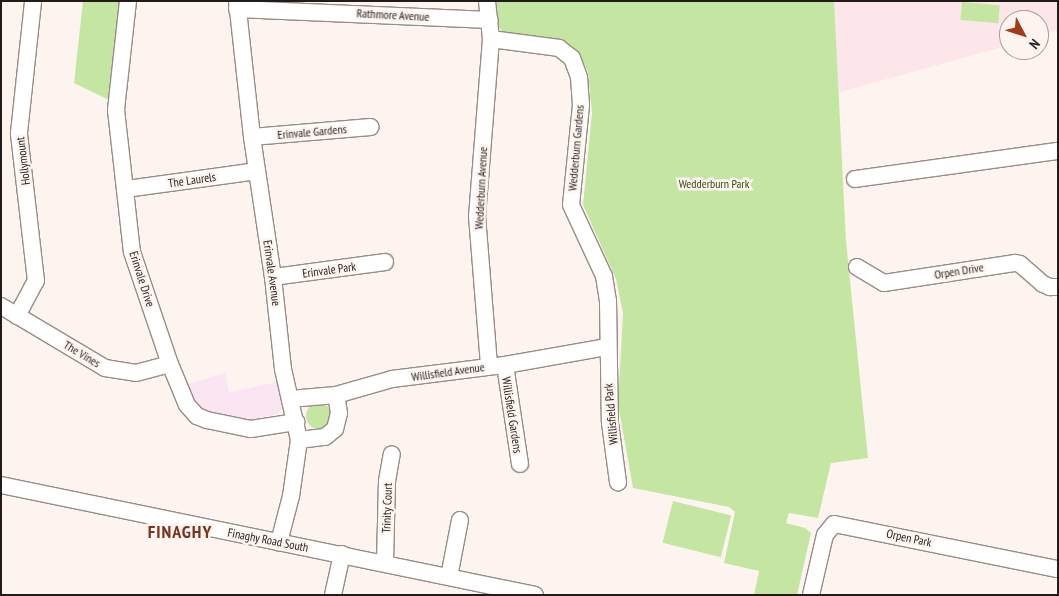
<!DOCTYPE html>
<html>
<head>
<meta charset="utf-8">
<style>
  body { margin:0 }
  #map { position:relative; width:1059px; height:596px; overflow:hidden; background:#fdf4f0; font-family:"PT Sans Narrow",sans-serif }
  div>[style] { position:absolute }
  [style*='--x'] { left:calc(var(--x)*1px); top:calc(var(--y)*1px); width:calc(var(--w)*1px); rotate:calc(var(--a)*1deg) }
  .commercial>* { inset:0; background:#fbe5f3 }
  .education>* { inset:0; background:#fce6e9 }
  .green>* { inset:0; background:#c5e6a3; transform-origin:0 0 }
  .round { border-radius:50% }
  .roads { filter:drop-shadow(1px 0 #998b85) drop-shadow(-1px 0 #998b85) drop-shadow(0 1px #998b85) drop-shadow(0 -1px #998b85) }
  .minor>* { height:16px; margin:-8px; padding:0 8px; transform-origin:8px; border-radius:8px; background:#fff }
  span { translate:-50% -50%; white-space:nowrap; text-align:center; line-height:1.15; -webkit-text-stroke:5px #fdf4f0; paint-order:stroke }
  .street-label { font-size:12px; color:#211c19 }
  .park-label { font-size:12px; color:#324c0c }
  .district-label { font-size:18px; color:#773420; font-weight:700; letter-spacing:1px }
  .frame { position:absolute; inset:0; border:2px solid #211c19; pointer-events:none }
  .north { position:absolute; left:999px; top:10px; width:50px; height:50px; box-sizing:border-box; background:#fdf4f0; border:1px solid #a59e9a; border-radius:50%; rotate:130deg; font-size:14px; font-weight:700; line-height:20px; text-align:center; color:#211c19 }
  .north::after { content:''; display:block; margin:auto; width:18px; height:22px; background:#a33c1c; clip-path:polygon(50% 0,100% 100%,50% 72%,0 100%) }
</style>
</head>
<body>
<div id="map">
  <div class="commercial">
    <div style="clip-path:polygon(225px 373px,229px 392px,277px 382px,282px 408px,277px 414px,254px 419px,206px 417px,199px 413px,189px 384px)"></div>
  </div>
  <div class="education">
    <div style="clip-path:polygon(833px 1px,1058px 1px,1058px 30px,1039px 36px,1039px 20px,1009px 20px,1009px 45px,837px 93px)"></div>
  </div>
  <div class="green">
    <div style="clip-path:polygon(83px 1px,123px 1px,109px 100px,74px 83px)"></div>
    <div style="clip-path:polygon(497px 1px,834px 1px,846px 241px,868px 458px,831px 463px,818px 518px,789px 513px,786px 523px,805px 528px,811px 533px,797px 595px,754px 595px,759px 571px,724px 563px,735px 512px,729px 507px,633px 488px,618px 404px,623px 313px,616px 279px,583px 205px,592px 113px,588px 72px,578px 52px,562px 41px,504px 33px,497px 26px)"></div>
    <div style="left:962px;top:2px;width:38px;height:18px;rotate:5deg"></div>
    <div class="round" style="left:306px;top:403px;width:26px;height:26px"></div>
    <div style="left:673px;top:501px;width:60px;height:43px;rotate:14deg"></div>
  </div>
  <div class="roads">
    <div class="minor">
      <div style="--x:128;--y:1;--w:110;--a:96.3"></div>
      <div style="--x:116;--y:110;--w:143;--a:83.6"></div>
      <div style="--x:132;--y:252;--w:118;--a:71.3"></div>
      <div style="--x:170;--y:364;--w:44;--a:67.5"></div>
      <div style="--x:187;--y:405;--w:15;--a:48"></div>
      <div style="--x:197;--y:416;--w:11;--a:22"></div>
      <div style="--x:207;--y:420;--w:45;--a:11.6"></div>
      <div style="--x:251;--y:429;--w:46;--a:-8.8"></div>
      <div style="--x:237;--y:1;--w:137;--a:83.7"></div>
      <div style="--x:252;--y:137;--w:142;--a:81.5"></div>
      <div style="--x:273;--y:277;--w:93;--a:83.8"></div>
      <div style="--x:283;--y:369;--w:73;--a:77.3"></div>
      <div style="--x:299;--y:440;--w:57;--a:98.1"></div>
      <div style="--x:291;--y:496;--w:48;--a:104.6"></div>
      <div style="--x:487;--y:1;--w:38;--a:84"></div>
      <div style="--x:491;--y:39;--w:178;--a:94.5"></div>
      <div style="--x:477;--y:216;--w:150;--a:85.4"></div>
      <div style="--x:237;--y:9;--w:253;--a:2.5"></div>
      <div style="--x:491;--y:39;--w:69;--a:7.5"></div>
      <div style="--x:559;--y:48;--w:16;--a:38"></div>
      <div style="--x:572;--y:58;--w:20;--a:70"></div>
      <div style="--x:579;--y:77;--w:28;--a:86"></div>
      <div style="--x:581;--y:105;--w:100;--a:95.7"></div>
      <div style="--x:571;--y:205;--w:78;--a:65.1"></div>
      <div style="--x:604;--y:276;--w:25;--a:81"></div>
      <div style="--x:608;--y:301;--w:122;--a:89.1"></div>
      <div style="--x:610;--y:423;--w:60;--a:82.3"></div>
      <div style="--x:252;--y:137;--w:119;--a:-4.8"></div>
      <div style="--x:855;--y:179;--w:205;--a:-7.9"></div>
      <div style="--x:126;--y:189;--w:132;--a:-7.8"></div>
      <div style="--x:857;--y:267;--w:31;--a:31"></div>
      <div style="--x:884;--y:283;--w:133;--a:-8.7"></div>
      <div style="--x:1015;--y:263;--w:5;--a:11"></div>
      <div style="--x:1020;--y:264;--w:30;--a:41"></div>
      <div style="--x:1043;--y:284;--w:8;--a:23"></div>
      <div style="--x:1050;--y:287;--w:8;--a:0"></div>
      <div style="--x:273;--y:277;--w:113;--a:-7.6"></div>
      <div style="--x:1;--y:306;--w:121;--a:30.8"></div>
      <div style="--x:105;--y:368;--w:31;--a:9"></div>
      <div style="--x:136;--y:373;--w:35;--a:-15"></div>
      <div style="--x:17;--y:316;--w:40;--a:-62"></div>
      <div style="--x:36;--y:281;--w:149;--a:-96.6"></div>
      <div style="--x:19;--y:133;--w:133;--a:-83.9"></div>
      <div style="--x:505;--y:365;--w:100;--a:81.4"></div>
      <div style="--x:290;--y:399;--w:46;--a:-5"></div>
      <div style="--x:336;--y:395;--w:58;--a:-15.9"></div>
      <div style="--x:392;--y:379;--w:114;--a:-7.1"></div>
      <div style="--x:505;--y:365;--w:104;--a:-10"></div>
      <div style="--x:299;--y:440;--w:26;--a:-7"></div>
      <div style="--x:325;--y:437;--w:13;--a:-39"></div>
      <div style="--x:335;--y:429;--w:16;--a:-76"></div>
      <div style="--x:339;--y:413;--w:18;--a:-99"></div>
      <div style="--x:1;--y:485;--w:545;--a:11.64"></div>
      <div style="--x:385;--y:563;--w:82;--a:-88.6"></div>
      <div style="--x:387;--y:481;--w:27;--a:-80"></div>
      <div style="--x:449;--y:577;--w:58;--a:-79.1"></div>
      <div style="--x:333;--y:595;--w:42;--a:-77.6"></div>
      <div style="--x:811;--y:595;--w:62;--a:-76.9"></div>
      <div style="--x:825;--y:535;--w:14;--a:-51"></div>
      <div style="--x:834;--y:524;--w:228;--a:11.4"></div>
    </div>
  </div>
  <div class="street-label">
    <span style="left:393px;top:15px;rotate:3deg">Rathmore Avenue</span>
    <span style="left:312px;top:132px;rotate:-5deg">Erinvale Gardens</span>
    <span style="left:576px;top:148px;rotate:-85deg">Wedderburn Gardens</span>
    <span style="left:23px;top:161px;rotate:-97deg">Hollymount</span>
    <span style="left:192px;top:180px;rotate:-8deg">The Laurels</span>
    <span style="left:481px;top:188px;rotate:-87deg">Wedderburn Avenue</span>
    <span style="left:329px;top:270px;rotate:-8deg">Erinvale Park</span>
    <span style="left:959px;top:271px;rotate:-9deg">Orpen Drive</span>
    <span style="left:272px;top:273px;rotate:82deg">Erinvale Avenue</span>
    <span style="left:142px;top:279px;rotate:72deg">Erinvale Drive</span>
    <span style="left:82px;top:354px;rotate:31deg">The Vines</span>
    <span style="left:448px;top:372px;rotate:-8deg">Willisfield Avenue</span>
    <span style="left:611px;top:414px;rotate:-95deg">Willisfield Park</span>
    <span style="left:512px;top:415px;rotate:81deg">Willisfield Gardens</span>
    <span style="left:387px;top:508px;rotate:-88deg">Trinity Court</span>
    <span style="left:909px;top:538px;rotate:12deg">Orpen Park</span>
    <span style="left:268px;top:540px;rotate:11deg">Finaghy Road South</span>
  </div>
  <div class="park-label">
    <span style="left:714px;top:184px">Wedderburn Park</span>
  </div>
  <div class="district-label">
    <span style="left:180px;top:532px">FINAGHY</span>
  </div>
  <div class="frame"></div>
  <div class="north">N</div>
</div>
</body>
</html>
